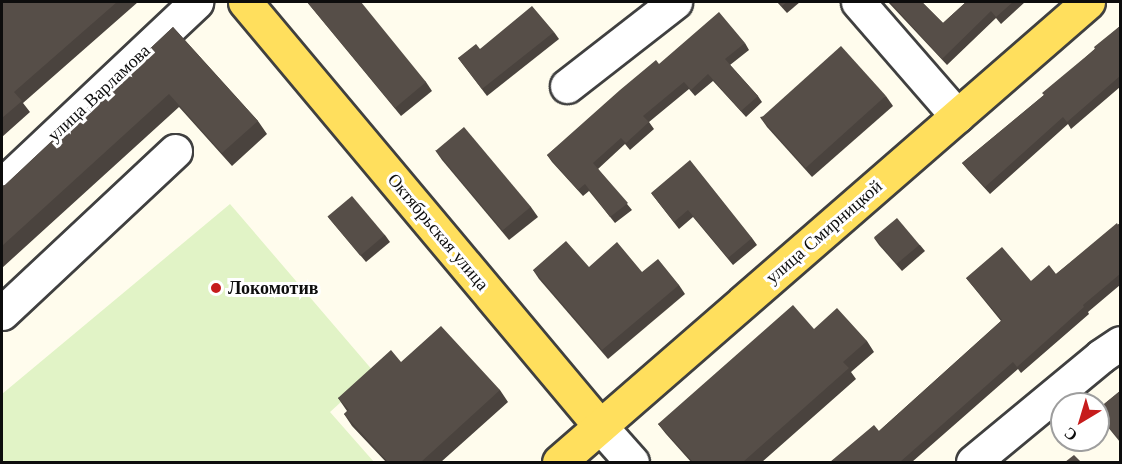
<!DOCTYPE html>
<html>
<head>
<meta charset="utf-8">
<style>
  body { margin:0 }
  #map { position:relative; width:1122px; height:464px; overflow:hidden; background:#fffced; font-family:"Libre Baskerville",serif }
  div>[style] { position:absolute }
  [style*='--x'] { left:calc(var(--x)*1px); top:calc(var(--y)*1px); width:calc(var(--w)*1px); rotate:calc(var(--a)*1deg) }
  .pitch>* { inset:0; background:#e1f3c6 }
  .roads { filter:drop-shadow(2px 0 #404040) drop-shadow(-2px 0 #404040) drop-shadow(0 2px #404040) drop-shadow(0 -2px #404040) }
  .minor>* { height:33px; margin:-16.5px; padding:0 16.5px; transform-origin:16.5px; border-radius:16.5px; background:#fff }
  .major>* { height:33px; margin:-16.5px; padding:0 16.5px; transform-origin:16.5px; border-radius:16.5px; background:#ffdf5d }
  .wall>* { inset:0; background:#4a433e }
  .building>* { inset:0; background:#564e48; transform-origin:0 0 }
  .dots>* { width:16px; height:16px; translate:-50% -50%; box-sizing:border-box; border:3px solid #fff; border-radius:50% }
  span { translate:-50% -50%; white-space:nowrap; text-align:center; line-height:1.15; -webkit-text-stroke:6px #fff; paint-order:stroke }
  .street-label { font-size:18px; color:#0d0d0d }
  .poi-label { font-size:18px; color:#0d0d0d; font-weight:700 }
  .left { translate:0 -50%; text-align:left }
  .frame { position:absolute; inset:0; border:3px solid #0d0d0d; pointer-events:none }
  .north { position:absolute; left:1050px; top:392px; width:60px; height:60px; box-sizing:border-box; background:#fff; border:2px solid #9e9e9e; border-radius:50%; rotate:218deg; font-size:16px; font-weight:700; line-height:24px; text-align:center; color:#0d0d0d }
  .north::after { content:''; display:block; margin:auto; width:21px; height:27px; background:#c61c1c; clip-path:polygon(50% 0,100% 100%,50% 72%,0 100%) }
</style>
</head>
<body>
<div id="map">
  <div class="pitch">
    <div style="clip-path:polygon(230px 204px,374px 372px,330px 412px,374px 462px,2px 462px,2px 394px)"></div>
  </div>
  <div class="roads">
    <div class="minor">
      <div style="--x:858;--y:2;--w:151;--a:49"></div>
      <div style="--x:567;--y:86;--w:137;--a:-37.9"></div>
      <div style="--x:2;--y:185;--w:267;--a:-43.3"></div>
      <div style="--x:2;--y:313;--w:237;--a:-43.1"></div>
      <div style="--x:600;--y:426;--w:48;--a:48.4"></div>
      <div style="--x:973;--y:462;--w:166;--a:-39.6"></div>
      <div style="--x:1101;--y:356;--w:23;--a:-34"></div>
    </div>
    <div class="major">
      <div style="--x:245;--y:2;--w:553;--a:50.06"></div>
      <div style="--x:559;--y:462;--w:701;--a:-41.01"></div>
    </div>
  </div>
  <div class="wall">
    <div style="clip-path:polygon(2px 2px,138px 2px,23px 103px,30px 112px,2px 137px)"></div>
    <div style="clip-path:polygon(307px 2px,426px 82px,432px 91px,401px 116px)"></div>
    <div style="clip-path:polygon(777px 2px,800px 2px,787px 13px)"></div>
    <div style="clip-path:polygon(888px 2px,922px 2px,943px 23px,966px 2px,1025px 2px,1001px 24px,996px 18px,947px 65px)"></div>
    <div style="clip-path:polygon(1120px 26px,1120px 87px,1071px 129px,1068px 124px,990px 194px,967px 169px,962px 163px,1044px 95px)"></div>
    <div style="clip-path:polygon(173px 27px,258px 121px,267px 134px,232px 166px,179px 107px,2px 268px,2px 186px,5px 185px)"></div>
    <div style="clip-path:polygon(554px 32px,559px 39px,487px 96px,458px 58px,480px 49px)"></div>
    <div style="clip-path:polygon(745px 43px,749px 50px,730px 65px,758px 96px,762px 102px,746px 117px,713px 81px,695px 96px,689px 89px,649px 122px,654px 129px,630px 150px,625px 144px,598px 169px,632px 210px,615px 223px,589px 191px,583px 196px,552px 162px,547px 155px,659px 64px)"></div>
    <div style="clip-path:polygon(886px 96px,893px 106px,812px 177px,767px 127px,760px 117px)"></div>
    <div style="clip-path:polygon(435px 150px,531px 207px,538px 217px,509px 240px,442px 160px)"></div>
    <div style="clip-path:polygon(651px 193px,752px 238px,757px 245px,733px 265px,693px 217px,679px 229px)"></div>
    <div style="clip-path:polygon(328px 217px,385px 235px,390px 242px,366px 262px)"></div>
    <div style="clip-path:polygon(1120px 223px,1120px 285px,1088px 312px,1089px 314px,1021px 373px,1018px 369px,912px 462px,830px 462px,879px 431px,1001px 321px,966px 278px,1031px 281px,1056px 274px)"></div>
    <div style="clip-path:polygon(874px 238px,920px 245px,925px 251px,902px 271px,879px 245px)"></div>
    <div style="clip-path:polygon(589px 267px,642px 272px,679px 285px,685px 294px,608px 359px,539px 279px,533px 270px)"></div>
    <div style="clip-path:polygon(814px 329px,867px 341px,874px 352px,851px 372px,856px 379px,762px 462px,691px 462px,666px 434px,658px 424px)"></div>
    <div style="clip-path:polygon(401px 362px,500px 390px,508px 402px,441px 462px,386px 462px,352px 426px,344px 414px,347px 411px,338px 398px)"></div>
    <div style="clip-path:polygon(1120px 391px,1120px 442px,1098px 415px,1098px 409px)"></div>
  </div>
  <div class="building">
    <div style="clip-path:polygon(2px 2px,117px 2px,14px 92px,22px 101px,2px 118px)"></div>
    <div style="clip-path:polygon(307px 2px,361px 2px,426px 82px,395px 108px)"></div>
    <div style="clip-path:polygon(778px 2px,787px 2px,782px 6px)"></div>
    <div style="clip-path:polygon(890px 2px,922px 2px,943px 23px,966px 2px,1013px 2px,996px 17px,991px 11px,942px 59px)"></div>
    <div style="clip-path:polygon(532px 6px,554px 32px,482px 89px,458px 58px,476px 44px,480px 49px)"></div>
    <div style="clip-path:polygon(719px 12px,745px 43px,725px 59px,758px 96px,741px 111px,708px 74px,691px 90px,684px 82px,643px 116px,649px 122px,626px 143px,621px 138px,593px 163px,628px 203px,610px 217px,585px 184px,578px 190px,547px 155px,620px 90px,656px 60px,659px 64px)"></div>
    <div style="clip-path:polygon(1120px 26px,1120px 76px,1067px 122px,1063px 117px,985px 187px,962px 163px,1044px 95px,1042px 93px,1095px 49px,1094px 47px)"></div>
    <div style="clip-path:polygon(173px 27px,258px 121px,222px 153px,169px 94px,2px 246px,2px 186px,5px 185px)"></div>
    <div style="left:841px;top:46px;width:67px;height:108px;rotate:48deg"></div>
    <div style="left:464px;top:127px;width:104px;height:37px;rotate:50deg"></div>
    <div style="clip-path:polygon(690px 160px,752px 238px,728px 258px,688px 210px,674px 222px,651px 193px)"></div>
    <div style="left:352px;top:196px;width:51px;height:32px;rotate:50deg"></div>
    <div style="left:897px;top:218px;width:35px;height:30px;rotate:50deg"></div>
    <div style="clip-path:polygon(1117px 223px,1118px 225px,1120px 223px,1120px 274px,1083px 305px,1084px 307px,1017px 367px,1013px 362px,900px 462px,830px 462px,874px 425px,879px 431px,1002px 320px,966px 278px,1002px 247px,1031px 281px,1049px 265px,1056px 274px)"></div>
    <div style="clip-path:polygon(566px 241px,589px 267px,617px 242px,642px 272px,658px 259px,679px 285px,602px 350px,533px 270px)"></div>
    <div style="clip-path:polygon(793px 305px,814px 329px,837px 308px,867px 341px,843px 362px,849px 368px,743px 462px,693px 462px,658px 424px)"></div>
    <div style="clip-path:polygon(441px 326px,500px 390px,421px 462px,388px 462px,344px 414px,349px 410px,338px 398px,391px 350px,401px 362px)"></div>
    <div style="clip-path:polygon(1120px 391px,1120px 434px,1117px 437px,1098px 415px,1098px 409px)"></div>
    <div style="clip-path:polygon(1074px 455px,1081px 462px,1065px 462px)"></div>
  </div>
  <div class="dots">
    <div style="left:216px;top:288px;background:#c61c1c"></div>
  </div>
  <div class="street-label">
    <span style="left:99px;top:93px;rotate:-43deg">улица Варламова</span>
    <span style="left:438px;top:232px;rotate:50deg">Октябрьская улица</span>
    <span style="left:824px;top:232px;rotate:-41deg">улица Смирницкой</span>
  </div>
  <div class="poi-label">
    <span class="left" style="left:228px;top:288px">Локомотив</span>
  </div>
  <div class="frame"></div>
  <div class="north">С</div>
</div>
</body>
</html>
